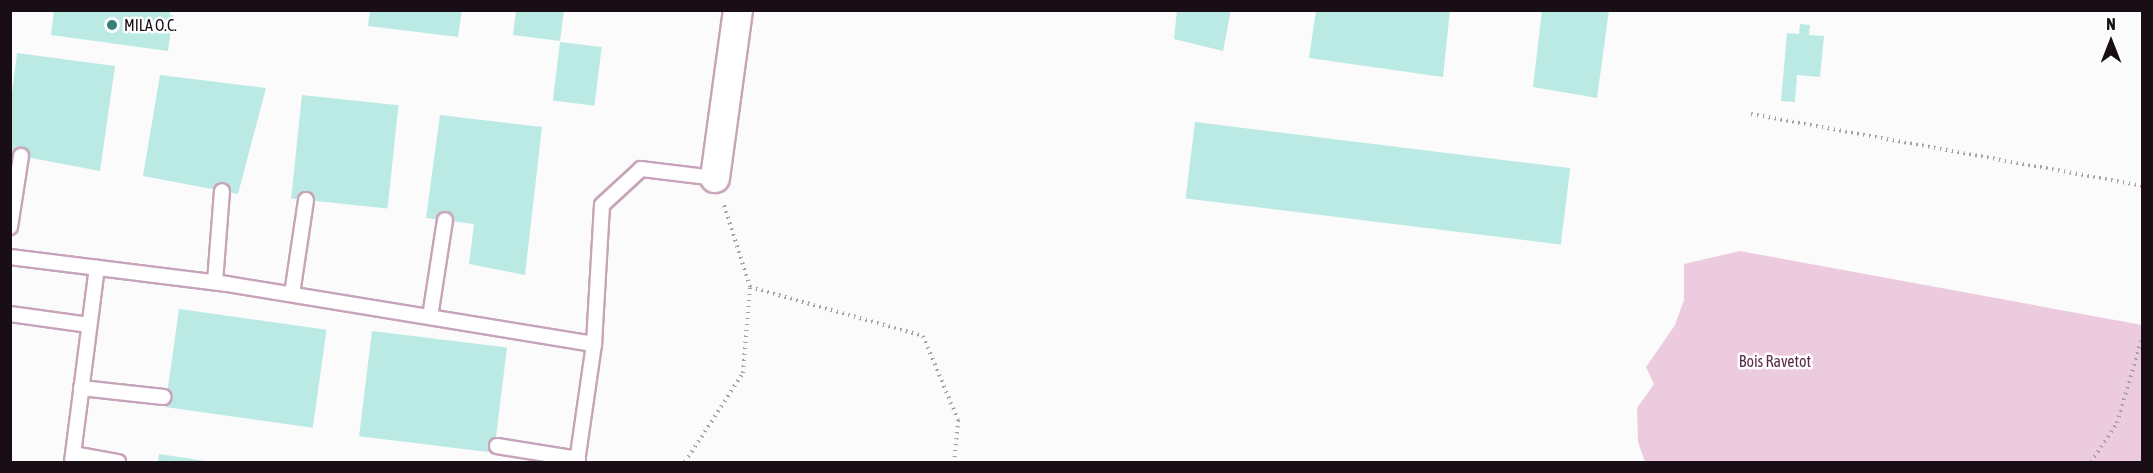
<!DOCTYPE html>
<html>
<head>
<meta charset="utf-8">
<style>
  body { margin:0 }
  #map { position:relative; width:2153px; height:473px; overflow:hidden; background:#fbfbfb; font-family:"Asap Condensed",sans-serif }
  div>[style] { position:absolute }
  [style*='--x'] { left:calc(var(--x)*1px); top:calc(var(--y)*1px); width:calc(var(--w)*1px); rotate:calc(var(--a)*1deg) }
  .green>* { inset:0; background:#edcbdf }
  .building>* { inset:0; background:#bbeae5; transform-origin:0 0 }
  .path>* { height:4px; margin-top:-2px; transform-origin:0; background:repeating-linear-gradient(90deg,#a5a1a4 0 1.5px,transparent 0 6px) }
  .roads { filter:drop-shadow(2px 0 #c7a4b9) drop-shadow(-2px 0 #c7a4b9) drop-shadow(0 2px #c7a4b9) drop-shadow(0 -2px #c7a4b9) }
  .service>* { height:14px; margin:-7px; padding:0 7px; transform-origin:7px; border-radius:7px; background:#fff }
  .minor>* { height:28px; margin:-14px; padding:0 14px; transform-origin:14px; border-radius:14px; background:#fff }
  .dots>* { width:16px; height:16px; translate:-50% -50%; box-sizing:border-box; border:3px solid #fff; border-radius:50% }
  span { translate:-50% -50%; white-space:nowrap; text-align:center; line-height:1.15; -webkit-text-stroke:5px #fff; paint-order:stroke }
  .poi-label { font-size:16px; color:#190e15 }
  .left { translate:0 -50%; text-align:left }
  .park-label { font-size:16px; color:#582c49 }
  .frame { position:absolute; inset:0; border:12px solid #190e15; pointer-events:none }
  .north { position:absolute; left:2081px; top:12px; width:60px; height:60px; -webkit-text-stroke:4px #fff; paint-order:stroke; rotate:0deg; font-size:16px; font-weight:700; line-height:24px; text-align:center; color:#190e15 }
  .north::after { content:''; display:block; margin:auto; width:21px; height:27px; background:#190e15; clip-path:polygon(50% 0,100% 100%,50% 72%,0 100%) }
</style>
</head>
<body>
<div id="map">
  <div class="green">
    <div style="clip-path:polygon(1740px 251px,2142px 325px,2142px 462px,1645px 462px,1638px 442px,1637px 408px,1654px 384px,1646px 367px,1675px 325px,1684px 300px,1684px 264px)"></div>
  </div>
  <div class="building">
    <div style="clip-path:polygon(54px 10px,170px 10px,170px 15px,173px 15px,168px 51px,51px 35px)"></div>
    <div style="clip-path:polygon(370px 10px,462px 10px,458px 37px,368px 26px)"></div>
    <div style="clip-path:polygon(516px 10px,564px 10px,560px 41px,513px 35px)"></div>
    <div style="clip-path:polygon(1177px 10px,1231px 10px,1223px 51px,1174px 39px)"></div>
    <div style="clip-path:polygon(1316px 10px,1450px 10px,1443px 77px,1309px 58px)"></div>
    <div style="clip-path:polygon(1542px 10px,1609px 10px,1597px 98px,1533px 87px)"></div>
    <div style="clip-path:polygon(1800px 24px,1810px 25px,1809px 35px,1824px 36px,1820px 77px,1797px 75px,1795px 102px,1781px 101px,1787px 33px,1799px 34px)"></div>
    <div style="left:560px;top:42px;width:42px;height:59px;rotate:7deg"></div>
    <div style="clip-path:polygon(17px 53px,115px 66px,100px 171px,10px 154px,10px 108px)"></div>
    <div style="clip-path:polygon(160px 75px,266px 88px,238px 194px,143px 176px)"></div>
    <div style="left:302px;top:95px;width:97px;height:104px;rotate:6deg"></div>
    <div style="clip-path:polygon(440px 115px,542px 127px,525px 275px,469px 264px,474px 224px,426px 218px)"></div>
    <div style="left:1195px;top:122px;width:378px;height:77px;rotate:7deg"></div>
    <div style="left:179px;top:309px;width:149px;height:99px;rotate:8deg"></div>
    <div style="left:372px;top:331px;width:136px;height:106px;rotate:7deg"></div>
    <div style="clip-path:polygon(159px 454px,206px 461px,206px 462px,158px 462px)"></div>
  </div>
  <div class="path">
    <div style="--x:1751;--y:114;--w:398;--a:10.4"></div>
    <div style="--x:750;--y:287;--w:180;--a:15.8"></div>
    <div style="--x:923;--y:336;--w:91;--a:67.4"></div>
    <div style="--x:958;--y:420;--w:42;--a:95.4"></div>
    <div style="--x:685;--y:462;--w:106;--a:-56.9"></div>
    <div style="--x:743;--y:373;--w:86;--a:-85.3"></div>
    <div style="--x:750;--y:287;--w:86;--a:-107.6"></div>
    <div style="--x:2091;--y:462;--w:47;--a:-56.3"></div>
    <div style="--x:2117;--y:423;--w:89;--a:-73.6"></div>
  </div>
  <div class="roads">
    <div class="service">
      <div style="--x:10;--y:227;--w:72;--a:-81.2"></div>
      <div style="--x:10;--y:257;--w:219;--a:7.1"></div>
      <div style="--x:227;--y:284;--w:372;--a:9.3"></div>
      <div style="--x:594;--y:344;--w:139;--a:-86.7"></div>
      <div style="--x:602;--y:205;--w:53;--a:-42.7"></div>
      <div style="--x:641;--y:169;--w:75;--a:6.9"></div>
      <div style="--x:215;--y:282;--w:91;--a:-85.6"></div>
      <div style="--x:292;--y:294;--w:95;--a:-81.5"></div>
      <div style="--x:10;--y:314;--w:80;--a:7.9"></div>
      <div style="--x:430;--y:317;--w:98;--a:-81.2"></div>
      <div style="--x:81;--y:388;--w:83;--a:6.2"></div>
      <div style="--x:497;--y:446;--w:82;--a:9.1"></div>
      <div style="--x:73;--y:454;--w:46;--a:10.1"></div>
      <div style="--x:72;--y:462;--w:196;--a:-82.7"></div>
      <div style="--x:577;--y:462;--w:119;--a:-81.8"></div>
    </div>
    <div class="minor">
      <div style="--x:715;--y:178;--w:170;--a:-82.2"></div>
    </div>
  </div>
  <div class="dots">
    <div style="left:112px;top:25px;background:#377f7a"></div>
  </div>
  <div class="poi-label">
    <span class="left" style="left:124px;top:25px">MILA O.C.</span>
  </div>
  <div class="park-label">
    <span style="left:1775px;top:361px">Bois Ravetot</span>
  </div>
  <div class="frame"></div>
  <div class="north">N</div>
</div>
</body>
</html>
